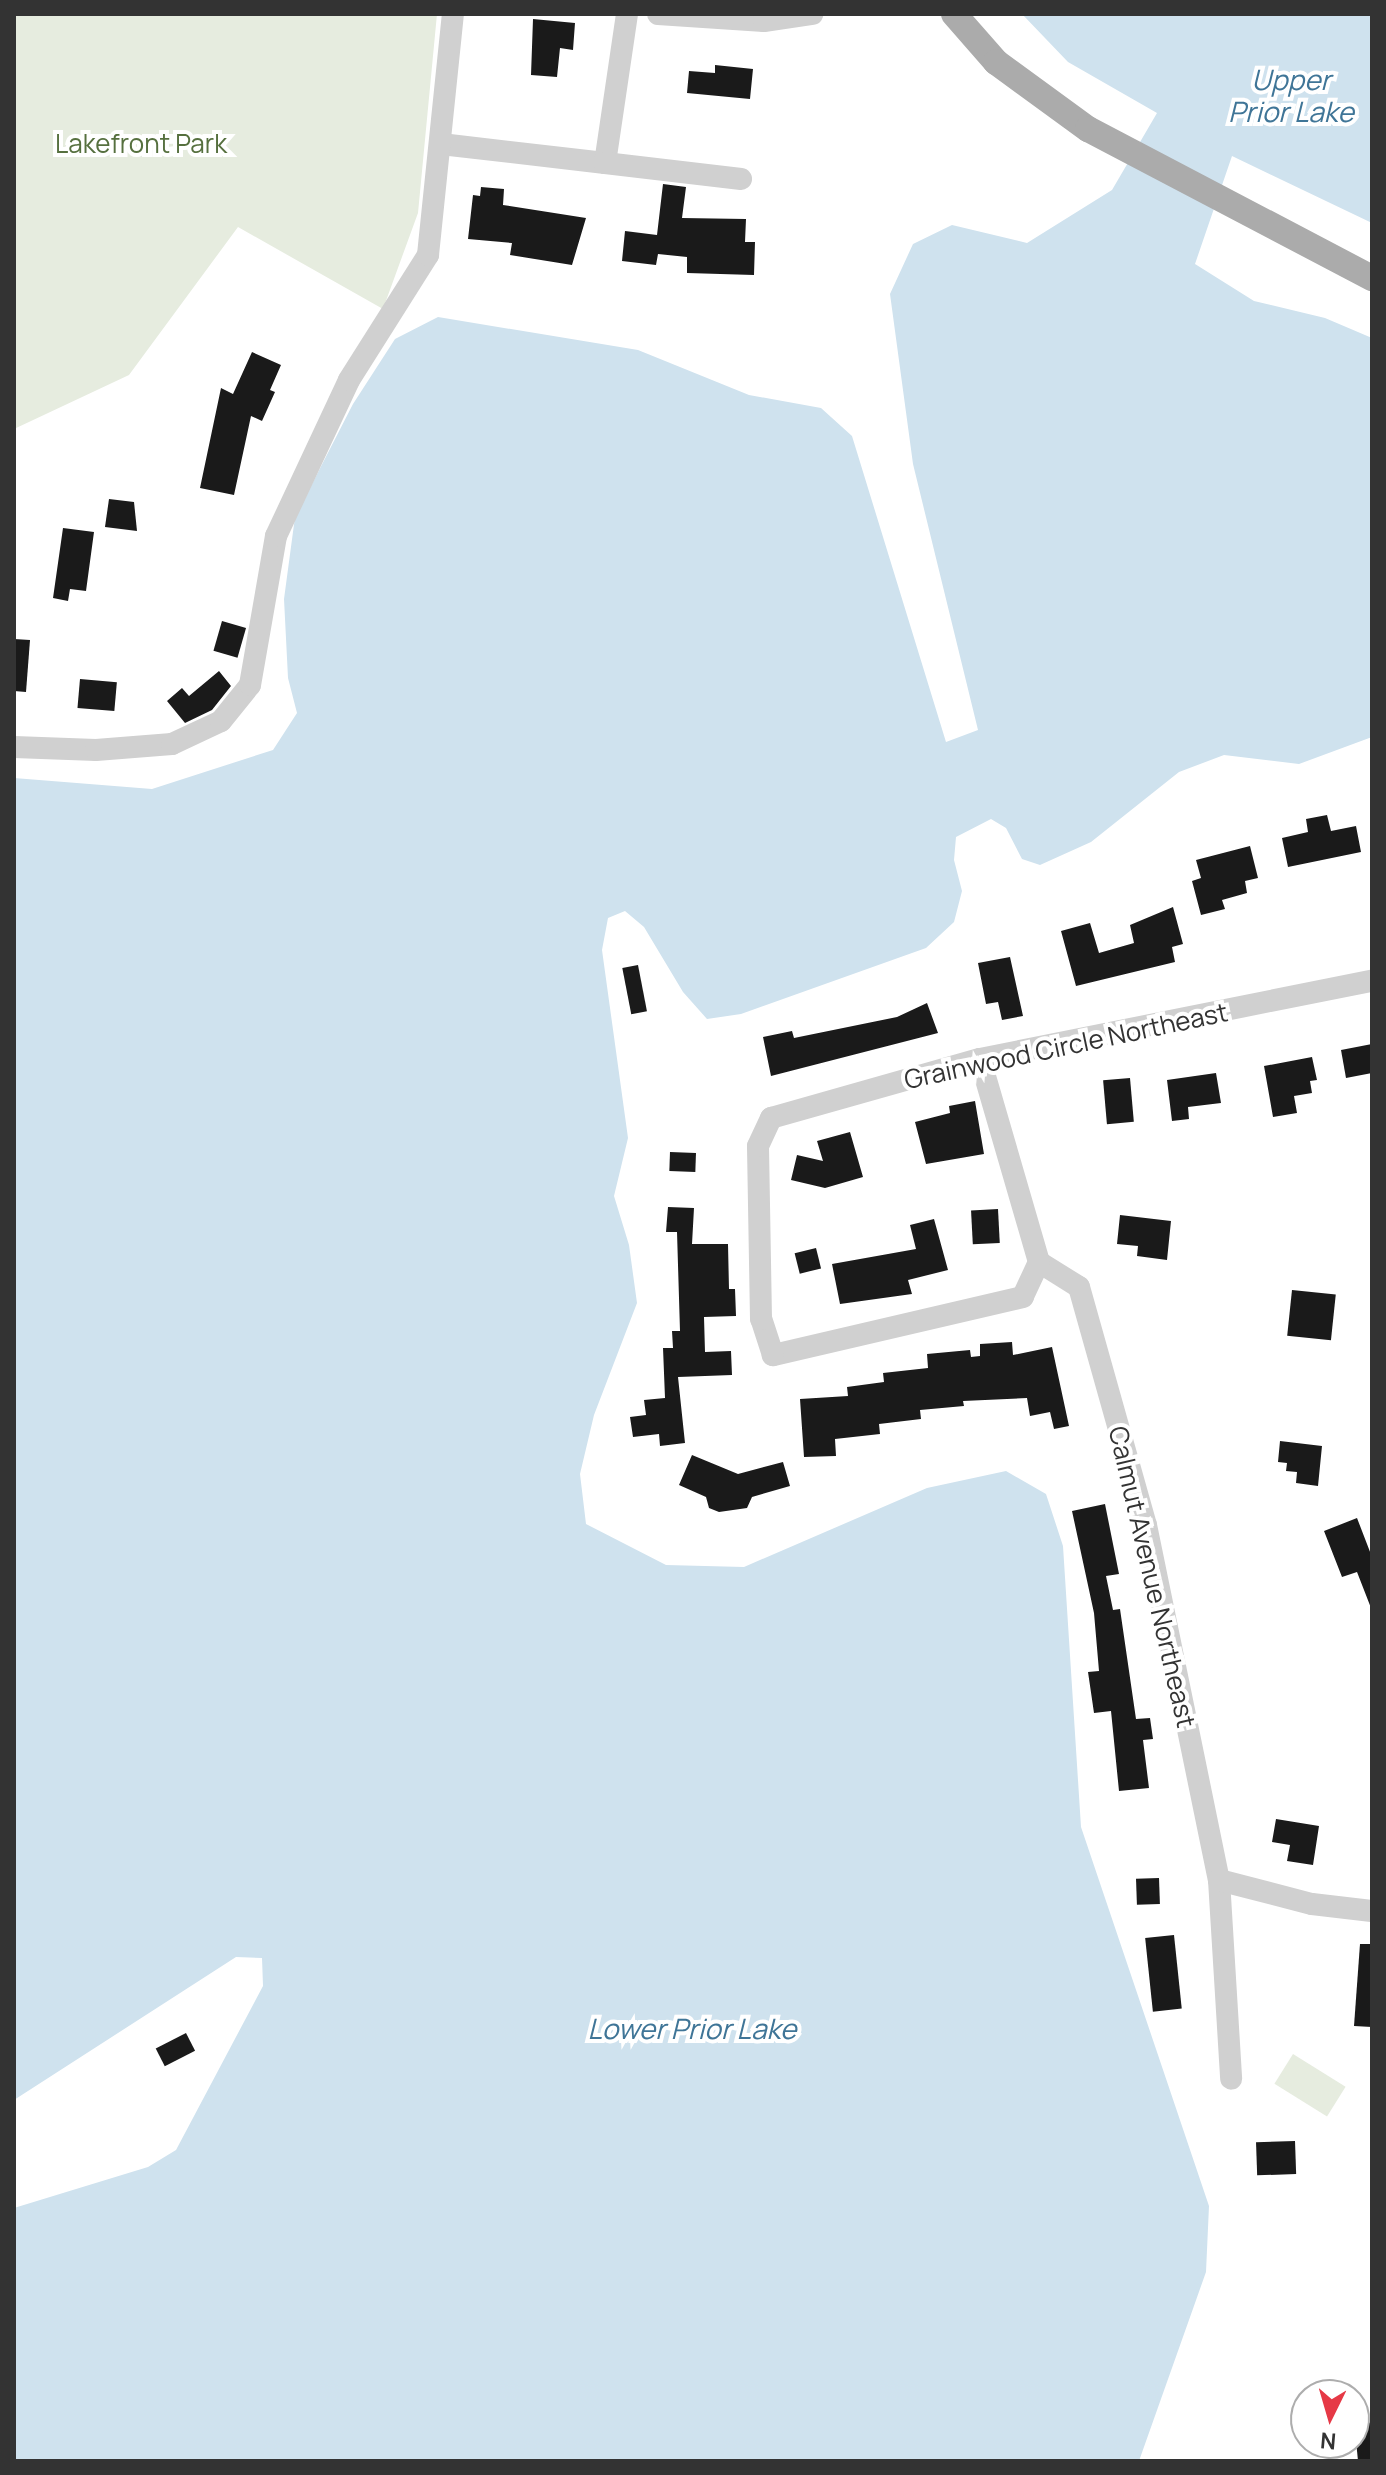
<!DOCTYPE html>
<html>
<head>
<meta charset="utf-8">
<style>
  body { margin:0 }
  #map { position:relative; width:1386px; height:2475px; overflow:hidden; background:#fff; font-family:Manrope,sans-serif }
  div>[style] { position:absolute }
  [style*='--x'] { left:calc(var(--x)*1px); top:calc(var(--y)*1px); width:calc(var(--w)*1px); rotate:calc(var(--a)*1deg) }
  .green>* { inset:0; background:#e6ecdf; transform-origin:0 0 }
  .water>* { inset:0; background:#cfe2ee }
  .building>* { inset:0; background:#1a1a1a; transform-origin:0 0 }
  .minor>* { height:22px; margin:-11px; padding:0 11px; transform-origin:11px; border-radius:11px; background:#d0d0d0 }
  .major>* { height:26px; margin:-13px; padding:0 13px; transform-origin:13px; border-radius:13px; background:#ababab }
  span { translate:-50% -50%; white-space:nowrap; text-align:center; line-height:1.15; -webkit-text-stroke:8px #fff; paint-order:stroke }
  .park-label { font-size:26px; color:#56703f }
  .street-label { font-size:26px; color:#333 }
  .water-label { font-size:28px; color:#3f7597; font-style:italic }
  .frame { position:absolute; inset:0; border:16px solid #333; pointer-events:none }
  .north { position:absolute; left:1290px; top:2379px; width:80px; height:80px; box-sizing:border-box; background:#fff; border:2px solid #adadad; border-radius:50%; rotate:185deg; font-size:22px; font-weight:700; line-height:32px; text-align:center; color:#333 }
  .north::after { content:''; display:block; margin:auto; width:28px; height:36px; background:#e63946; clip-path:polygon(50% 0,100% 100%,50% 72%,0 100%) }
</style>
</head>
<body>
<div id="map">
  <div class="green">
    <div style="clip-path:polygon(14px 14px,437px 14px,418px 213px,383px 309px,238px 227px,129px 375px,14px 429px)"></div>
    <div style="left:1293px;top:2054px;width:62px;height:35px;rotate:32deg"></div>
  </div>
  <div class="water">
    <div style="clip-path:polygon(1022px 14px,1372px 14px,1372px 223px,1232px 156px,1195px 264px,1254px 301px,1325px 318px,1372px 338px,1372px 737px,1299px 764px,1224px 755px,1179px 772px,1091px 842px,1040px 865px,1022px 859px,1006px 828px,991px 819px,956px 837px,954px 860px,962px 891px,954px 922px,926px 948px,741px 1014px,707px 1019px,683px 992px,644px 927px,625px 911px,608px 918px,602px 950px,628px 1138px,614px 1196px,629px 1245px,637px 1303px,594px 1415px,580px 1474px,586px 1524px,666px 1565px,744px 1567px,927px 1488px,1006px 1471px,1046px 1494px,1063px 1546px,1081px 1827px,1209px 2206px,1206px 2272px,1139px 2461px,14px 2461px,14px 2208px,148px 2167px,176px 2150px,263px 1986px,262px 1958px,236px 1957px,14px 2100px,14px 778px,152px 789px,273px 750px,297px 713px,288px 678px,284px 599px,295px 517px,353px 404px,395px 339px,438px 317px,638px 350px,749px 395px,821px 408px,852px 436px,946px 742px,978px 730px,913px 464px,890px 294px,913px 244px,952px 225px,1027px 243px,1112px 190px,1157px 113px,1068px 62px)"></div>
  </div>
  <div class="building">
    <div style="clip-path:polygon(533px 19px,575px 23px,573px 50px,560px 48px,557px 77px,531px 75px)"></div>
    <div style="clip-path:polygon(715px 65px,753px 69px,750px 99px,687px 93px,689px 71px,715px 73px)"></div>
    <div style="clip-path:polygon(663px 184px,686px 187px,682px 218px,746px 219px,745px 242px,755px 242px,754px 275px,687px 273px,687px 257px,658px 254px,656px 265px,622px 261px,625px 231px,657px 235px)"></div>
    <div style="clip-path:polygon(481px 187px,504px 189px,503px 205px,586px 218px,572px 265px,510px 255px,512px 243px,468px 239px,473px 195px,480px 196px)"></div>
    <div style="clip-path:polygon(252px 352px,281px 365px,270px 390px,275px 392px,262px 421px,251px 416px,234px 495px,200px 488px,221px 388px,233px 394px)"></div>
    <div style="clip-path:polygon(109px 499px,134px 502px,137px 531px,105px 527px)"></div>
    <div style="clip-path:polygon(63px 528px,94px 532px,86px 591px,70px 589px,68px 601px,53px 598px)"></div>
    <div style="left:222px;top:621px;width:25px;height:31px;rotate:16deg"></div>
    <div style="clip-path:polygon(14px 639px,30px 640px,26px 692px,14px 691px)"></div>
    <div style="clip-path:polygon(219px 671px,231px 686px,212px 710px,185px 723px,167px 701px,182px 688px,189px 696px)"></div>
    <div style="left:80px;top:679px;width:37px;height:29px;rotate:5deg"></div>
    <div style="clip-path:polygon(1327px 815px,1331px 831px,1356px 826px,1361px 852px,1288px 867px,1282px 838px,1308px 832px,1306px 819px)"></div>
    <div style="clip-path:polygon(1250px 846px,1258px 878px,1245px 881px,1247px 893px,1222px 900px,1225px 909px,1201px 915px,1192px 881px,1201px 878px,1196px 860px)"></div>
    <div style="clip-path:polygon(1173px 907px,1183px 944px,1172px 947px,1175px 962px,1076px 986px,1061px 931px,1090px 923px,1099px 953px,1134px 943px,1130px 925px)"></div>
    <div style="clip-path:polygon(1010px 957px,1023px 1016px,1002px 1020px,998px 1002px,986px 1004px,978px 963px)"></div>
    <div style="left:638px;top:965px;width:47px;height:16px;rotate:79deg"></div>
    <div style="clip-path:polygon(927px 1003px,938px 1033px,771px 1076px,763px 1037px,792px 1031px,794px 1038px,897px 1017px)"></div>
    <div style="clip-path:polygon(1372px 1044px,1372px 1073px,1346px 1078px,1341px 1050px)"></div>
    <div style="clip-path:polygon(1312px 1057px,1317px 1080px,1310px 1081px,1312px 1093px,1294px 1096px,1297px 1113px,1273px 1117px,1264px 1066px)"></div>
    <div style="clip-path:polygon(1216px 1073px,1221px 1103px,1188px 1107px,1189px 1119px,1172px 1121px,1167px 1080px)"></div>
    <div style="left:1130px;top:1078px;width:44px;height:27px;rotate:85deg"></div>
    <div style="clip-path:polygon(975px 1101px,984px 1154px,926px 1164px,915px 1122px,950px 1113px,949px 1106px)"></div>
    <div style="clip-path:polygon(850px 1132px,863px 1177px,825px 1188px,791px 1180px,797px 1155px,823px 1161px,817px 1141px)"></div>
    <div style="left:670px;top:1152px;width:26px;height:19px;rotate:2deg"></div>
    <div style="clip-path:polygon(668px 1207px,694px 1208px,692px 1244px,728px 1244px,729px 1289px,735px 1289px,736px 1316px,704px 1317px,705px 1352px,731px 1351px,732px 1375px,678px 1377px,685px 1443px,660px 1446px,659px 1434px,633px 1437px,630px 1417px,646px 1415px,644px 1400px,665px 1398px,663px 1348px,673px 1348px,672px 1331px,680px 1331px,677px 1232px,666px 1232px)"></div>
    <div style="left:998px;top:1209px;width:34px;height:27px;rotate:87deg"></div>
    <div style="clip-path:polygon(1120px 1215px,1171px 1221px,1167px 1260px,1137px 1256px,1138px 1246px,1117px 1244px)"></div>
    <div style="clip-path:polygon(934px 1219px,948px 1270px,908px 1280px,912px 1294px,840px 1304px,832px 1264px,916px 1249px,910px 1225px)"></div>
    <div style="left:816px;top:1248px;width:21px;height:22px;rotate:76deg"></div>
    <div style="left:1292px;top:1290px;width:44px;height:46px;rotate:6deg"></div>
    <div style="clip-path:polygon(1012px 1342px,1013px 1355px,1052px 1347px,1069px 1426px,1054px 1429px,1050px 1412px,1030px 1416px,1027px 1398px,963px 1401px,964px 1406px,920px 1410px,921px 1419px,879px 1424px,880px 1434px,835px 1439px,836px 1456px,804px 1457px,800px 1399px,848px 1396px,847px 1387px,884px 1382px,883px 1373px,928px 1368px,927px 1354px,970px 1350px,971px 1357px,980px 1356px,980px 1344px)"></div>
    <div style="clip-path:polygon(1280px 1441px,1322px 1446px,1318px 1486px,1296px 1483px,1297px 1472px,1286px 1471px,1287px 1463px,1278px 1462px)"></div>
    <div style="clip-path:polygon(692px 1455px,738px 1474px,783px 1462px,790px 1486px,752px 1497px,747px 1508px,719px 1512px,709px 1508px,706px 1497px,679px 1485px)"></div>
    <div style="clip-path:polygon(1105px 1504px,1119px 1574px,1106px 1576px,1113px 1610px,1120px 1609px,1136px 1719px,1150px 1718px,1153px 1739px,1143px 1740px,1149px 1788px,1119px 1791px,1111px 1711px,1094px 1713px,1088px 1672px,1099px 1671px,1094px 1613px,1072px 1511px)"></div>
    <div style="clip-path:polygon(1357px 1518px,1372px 1557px,1371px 1608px,1357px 1572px,1342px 1577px,1324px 1531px)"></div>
    <div style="clip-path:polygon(1276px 1819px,1319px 1826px,1313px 1865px,1287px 1861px,1290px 1845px,1272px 1842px)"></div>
    <div style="left:1159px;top:1878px;width:26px;height:23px;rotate:88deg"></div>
    <div style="left:1174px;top:1935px;width:74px;height:29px;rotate:84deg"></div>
    <div style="clip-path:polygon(1360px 1944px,1372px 1944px,1372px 2027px,1354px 2026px)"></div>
    <div style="left:186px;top:2033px;width:20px;height:34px;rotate:63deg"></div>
    <div style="left:1295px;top:2141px;width:33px;height:39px;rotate:88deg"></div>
    <div style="clip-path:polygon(1354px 2420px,1372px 2423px,1372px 2461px,1358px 2461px)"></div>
  </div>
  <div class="minor">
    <div style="--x:658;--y:14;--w:106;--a:3.8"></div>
    <div style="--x:764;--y:21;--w:49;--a:-8.3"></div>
    <div style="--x:441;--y:144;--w:165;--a:6.6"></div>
    <div style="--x:605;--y:163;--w:151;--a:-81.6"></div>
    <div style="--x:605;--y:163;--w:137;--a:6.7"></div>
    <div style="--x:14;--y:747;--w:82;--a:2.1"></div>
    <div style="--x:96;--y:750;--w:76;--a:-4.5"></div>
    <div style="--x:172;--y:744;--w:54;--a:-25.1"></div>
    <div style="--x:221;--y:721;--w:46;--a:-51.1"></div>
    <div style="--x:250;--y:685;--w:151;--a:-80.1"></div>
    <div style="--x:276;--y:536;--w:172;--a:-64.9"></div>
    <div style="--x:349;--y:380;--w:148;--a:-57.7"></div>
    <div style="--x:428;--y:255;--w:242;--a:-84.1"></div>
    <div style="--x:980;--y:1059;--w:211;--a:73.8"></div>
    <div style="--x:1039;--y:1262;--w:47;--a:32"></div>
    <div style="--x:1079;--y:1287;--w:247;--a:74.3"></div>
    <div style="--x:1146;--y:1525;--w:362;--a:78.4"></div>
    <div style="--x:1219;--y:1880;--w:199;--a:86.5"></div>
    <div style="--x:1039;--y:1262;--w:38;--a:115"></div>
    <div style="--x:1023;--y:1297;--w:257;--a:166.9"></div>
    <div style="--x:773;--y:1355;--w:38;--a:-108"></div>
    <div style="--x:761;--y:1319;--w:173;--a:-91"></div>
    <div style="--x:758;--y:1146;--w:31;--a:-65"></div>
    <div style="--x:771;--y:1118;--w:217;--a:-15.8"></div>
    <div style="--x:980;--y:1059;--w:400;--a:-11.3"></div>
    <div style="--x:1219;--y:1880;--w:96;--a:14.5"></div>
    <div style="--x:1312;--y:1904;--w:60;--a:6.7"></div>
  </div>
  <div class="major">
    <div style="--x:954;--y:14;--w:64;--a:48.8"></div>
    <div style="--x:996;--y:62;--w:114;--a:36.1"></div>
    <div style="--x:1088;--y:129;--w:321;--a:27.7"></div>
  </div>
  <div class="park-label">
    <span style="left:141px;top:144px">Lakefront Park</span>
  </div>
  <div class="street-label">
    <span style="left:1066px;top:1046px;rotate:-12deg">Grainwood Circle Northeast</span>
    <span style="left:1152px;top:1577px;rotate:77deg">Calmut Avenue Northeast</span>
  </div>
  <div class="water-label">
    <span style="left:1291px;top:95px">Upper<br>Prior Lake</span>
    <span style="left:692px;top:2028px">Lower Prior Lake</span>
  </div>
  <div class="frame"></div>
  <div class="north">N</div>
</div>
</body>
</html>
